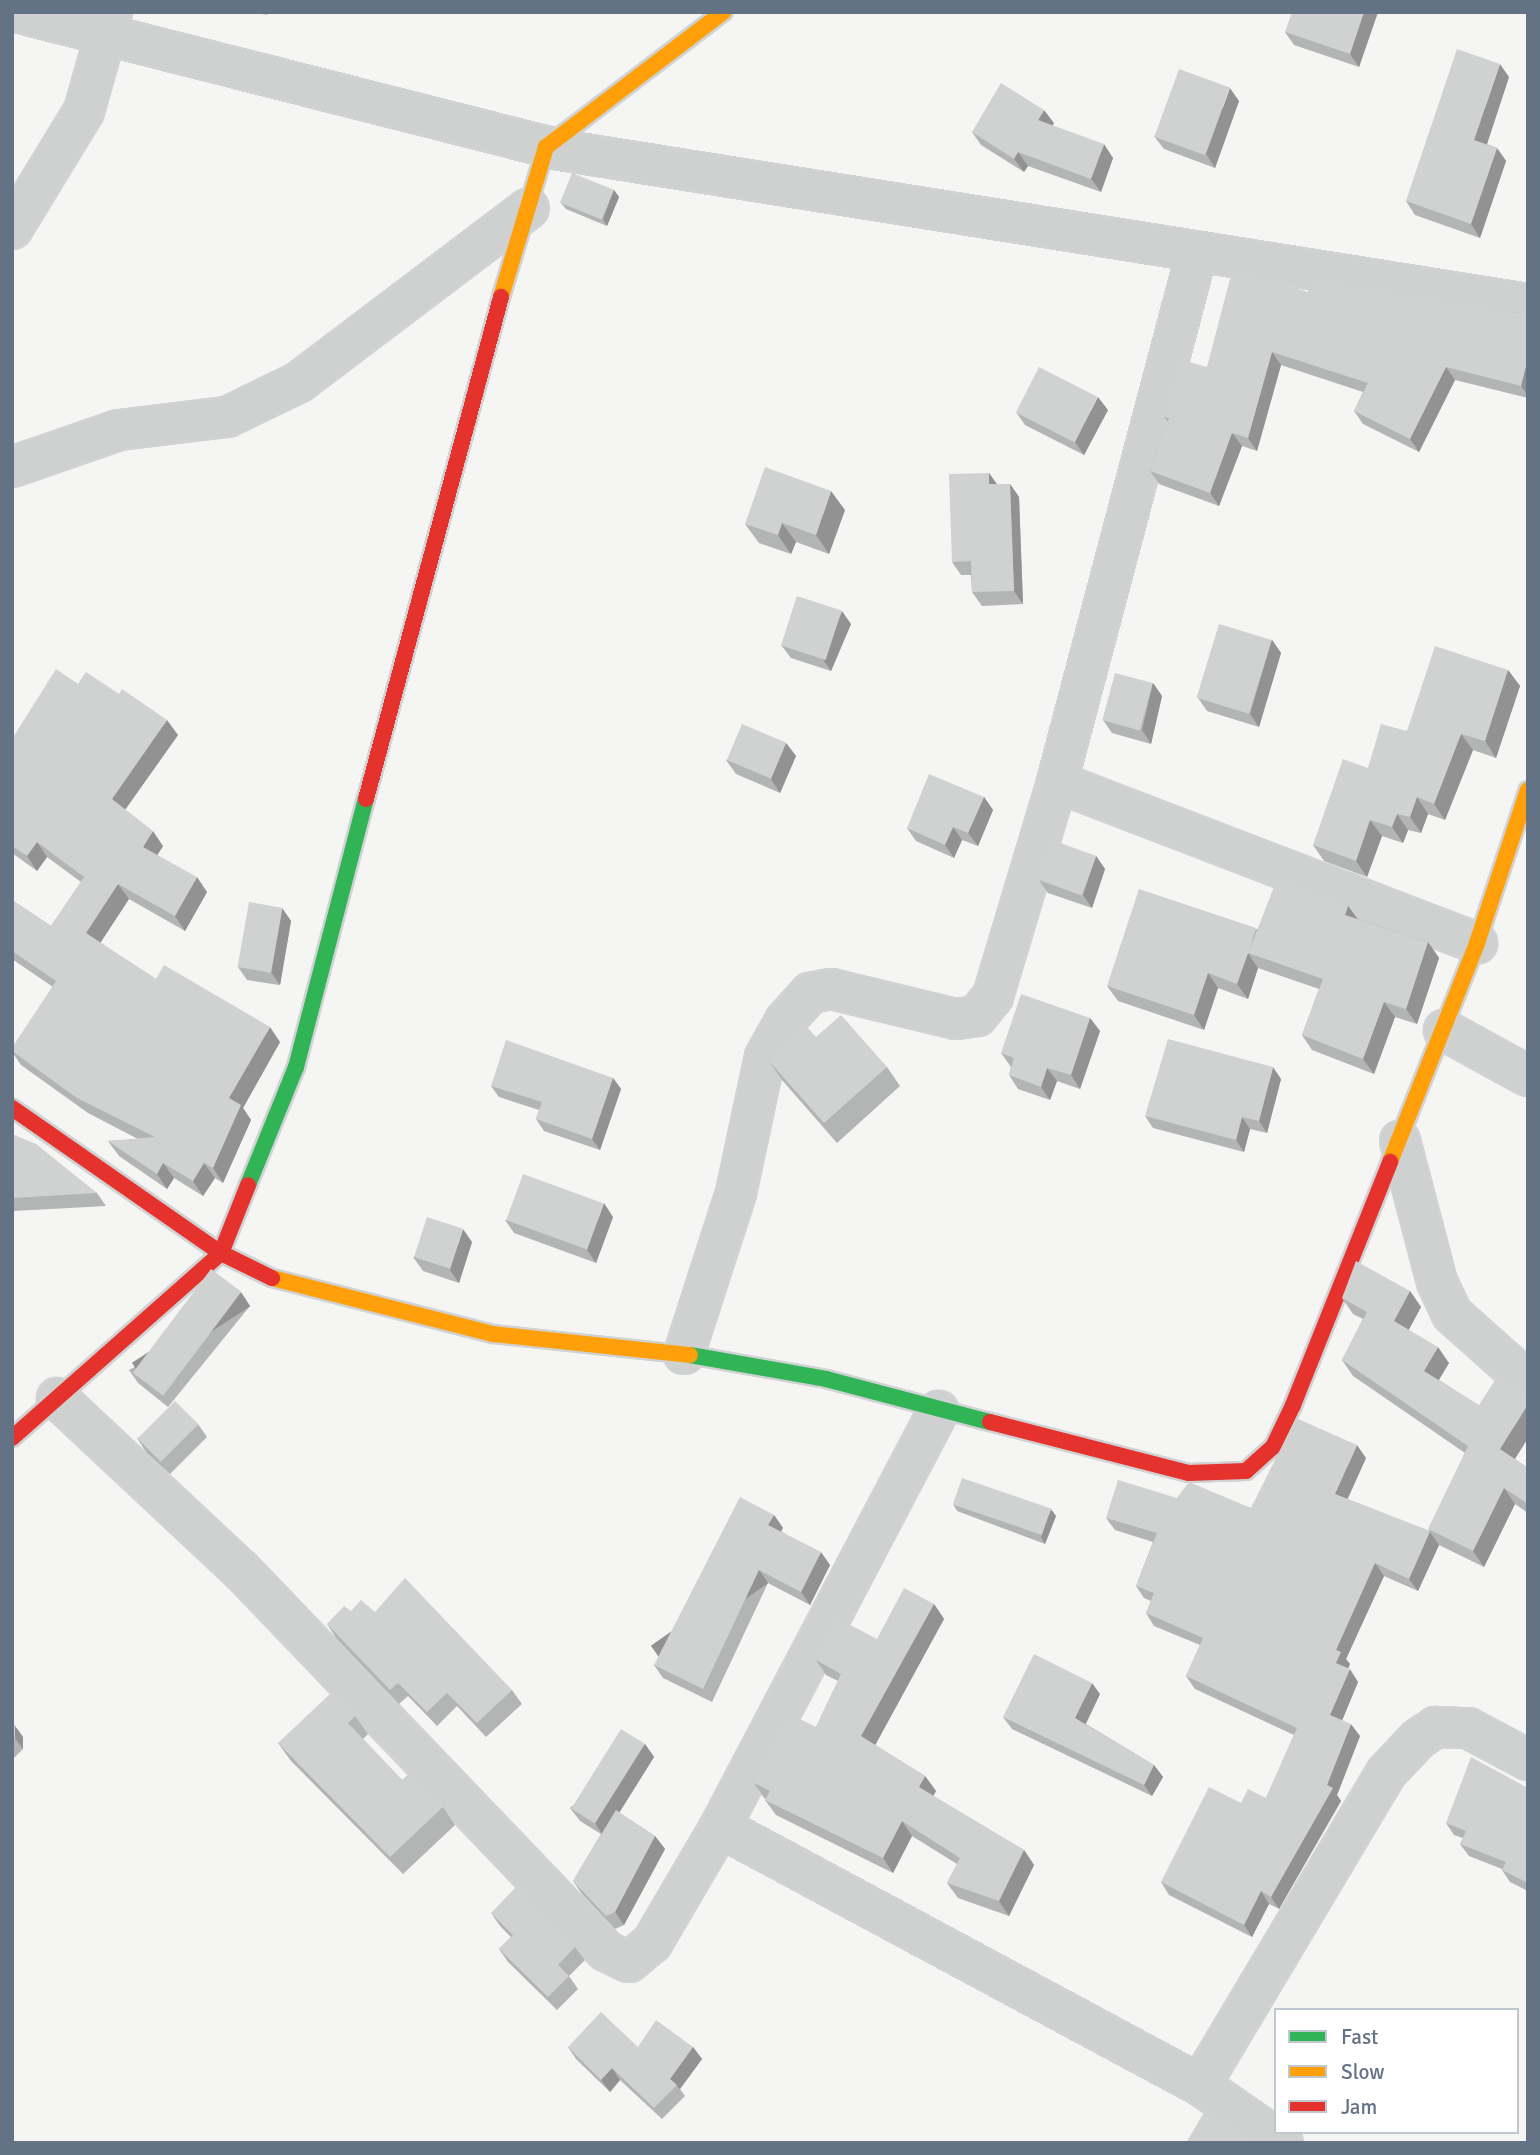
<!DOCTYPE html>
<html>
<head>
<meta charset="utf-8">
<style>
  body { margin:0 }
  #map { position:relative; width:1540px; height:2155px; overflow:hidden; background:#f5f5f4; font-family:Signika,sans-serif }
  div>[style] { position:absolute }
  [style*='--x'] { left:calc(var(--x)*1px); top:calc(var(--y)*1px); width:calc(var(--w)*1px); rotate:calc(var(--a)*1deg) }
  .roads { filter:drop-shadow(2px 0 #d0d2d3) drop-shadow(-2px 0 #d0d2d3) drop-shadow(0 2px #d0d2d3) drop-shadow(0 -2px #d0d2d3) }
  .street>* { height:38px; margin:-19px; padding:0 19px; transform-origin:19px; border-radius:19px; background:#cfd0d0 }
  .fast>* { height:16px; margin:-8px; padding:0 8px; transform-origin:8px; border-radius:8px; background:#30b455 }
  .slow>* { height:16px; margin:-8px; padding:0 8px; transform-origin:8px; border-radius:8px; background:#ff9f0a }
  .jam>* { height:16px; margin:-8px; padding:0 8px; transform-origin:8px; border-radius:8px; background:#e5322d }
  .wall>* { inset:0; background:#b3b4b4 }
  .shaded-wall>* { inset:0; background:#929292; transform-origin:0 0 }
  .building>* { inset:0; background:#d0d1d1; transform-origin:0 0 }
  span { translate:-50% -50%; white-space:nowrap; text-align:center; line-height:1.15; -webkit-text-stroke:7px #fff; paint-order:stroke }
  .frame { position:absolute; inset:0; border:14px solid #647285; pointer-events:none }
  .legend { position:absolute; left:1274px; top:2008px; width:245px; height:126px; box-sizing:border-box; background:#fff; border:2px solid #c1c7ce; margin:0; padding:9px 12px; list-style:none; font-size:21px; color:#647285 }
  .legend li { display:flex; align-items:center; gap:14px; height:35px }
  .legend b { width:35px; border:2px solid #c1c7ce }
</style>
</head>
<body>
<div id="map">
  <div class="roads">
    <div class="street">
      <div style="--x:16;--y:12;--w:561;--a:14.23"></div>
      <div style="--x:560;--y:150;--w:980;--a:9.04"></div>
      <div style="--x:12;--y:229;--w:138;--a:-58.6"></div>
      <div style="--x:84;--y:111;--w:103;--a:-74.2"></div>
      <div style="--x:12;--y:467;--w:113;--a:-19.1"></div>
      <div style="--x:119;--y:430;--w:109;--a:-6.9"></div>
      <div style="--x:227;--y:417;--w:80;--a:-25.9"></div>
      <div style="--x:299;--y:382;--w:288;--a:-37.1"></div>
      <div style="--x:1057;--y:782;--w:450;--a:21"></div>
      <div style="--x:1444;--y:1030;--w:96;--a:28.7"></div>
      <div style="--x:1400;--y:1141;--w:146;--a:75.3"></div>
      <div style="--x:1437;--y:1282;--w:35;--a:65"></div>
      <div style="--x:1452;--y:1314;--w:102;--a:41.8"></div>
      <div style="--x:684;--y:1354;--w:169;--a:-72.1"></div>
      <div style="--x:736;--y:1193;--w:139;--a:-78"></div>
      <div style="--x:765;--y:1057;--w:41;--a:-60.9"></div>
      <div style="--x:785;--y:1021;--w:38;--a:-48"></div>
      <div style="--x:810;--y:993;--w:21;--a:-11"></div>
      <div style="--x:831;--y:989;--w:129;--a:13.5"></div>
      <div style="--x:956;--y:1019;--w:21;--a:-8"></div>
      <div style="--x:977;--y:1016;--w:26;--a:-51"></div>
      <div style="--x:993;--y:996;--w:223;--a:-73.3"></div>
      <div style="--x:1057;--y:782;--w:544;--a:-75.2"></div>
      <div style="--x:57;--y:1398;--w:250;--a:43.1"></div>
      <div style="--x:240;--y:1569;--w:529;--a:46.23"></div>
      <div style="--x:606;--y:1951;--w:25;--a:26"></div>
      <div style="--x:629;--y:1962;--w:30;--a:-40"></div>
      <div style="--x:652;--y:1943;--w:134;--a:-59.6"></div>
      <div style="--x:720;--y:1827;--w:470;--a:-62.3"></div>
      <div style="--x:720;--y:1827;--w:545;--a:28.26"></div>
      <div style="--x:1200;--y:2085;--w:101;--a:34.9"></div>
      <div style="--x:1200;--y:2085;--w:363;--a:-59.2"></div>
      <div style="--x:1386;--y:1773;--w:47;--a:-46.7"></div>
      <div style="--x:1418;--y:1739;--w:22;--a:-34"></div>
      <div style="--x:1436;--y:1727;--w:32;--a:2"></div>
      <div style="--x:1468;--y:1728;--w:68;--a:28.1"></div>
    </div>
    <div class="fast">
      <div style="--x:248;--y:1185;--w:127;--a:-67.9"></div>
      <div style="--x:296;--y:1067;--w:277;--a:-75.4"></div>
      <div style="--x:690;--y:1355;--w:138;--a:10"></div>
      <div style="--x:826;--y:1379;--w:170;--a:14.7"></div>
    </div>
    <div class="slow">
      <div style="--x:501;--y:297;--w:157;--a:-73.3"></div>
      <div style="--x:546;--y:147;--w:223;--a:-37.3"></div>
      <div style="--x:1390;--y:1162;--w:236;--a:-68.3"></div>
      <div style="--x:1477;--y:943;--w:161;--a:-71.6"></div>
      <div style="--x:272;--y:1278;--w:228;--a:14.2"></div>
      <div style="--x:493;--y:1334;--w:198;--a:6.1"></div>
    </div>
    <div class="jam">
      <div style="--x:366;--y:799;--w:520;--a:-74.95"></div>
      <div style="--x:12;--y:1108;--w:254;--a:34.8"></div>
      <div style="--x:221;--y:1253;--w:57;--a:26.1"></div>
      <div style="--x:990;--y:1422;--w:205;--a:14.4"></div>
      <div style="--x:1189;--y:1473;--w:57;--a:-2"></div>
      <div style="--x:1246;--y:1471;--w:36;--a:-42"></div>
      <div style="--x:1273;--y:1447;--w:47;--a:-64.5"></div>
      <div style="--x:1293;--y:1405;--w:262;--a:-68.2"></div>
      <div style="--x:12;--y:1438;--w:279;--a:-41.5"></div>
      <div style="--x:221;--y:1253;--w:73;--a:-68.3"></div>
    </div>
  </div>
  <div class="wall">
    <div style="clip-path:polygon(252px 12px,268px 12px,267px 15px)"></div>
    <div style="clip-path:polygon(1378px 12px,1359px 67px,1294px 45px,1285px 32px)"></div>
    <div style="clip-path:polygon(1509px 77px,1487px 144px,1497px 148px,1506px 161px,1480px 238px,1415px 215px,1406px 201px)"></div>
    <div style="clip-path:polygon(1239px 101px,1215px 168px,1164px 149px,1154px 136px)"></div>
    <div style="clip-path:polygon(1054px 123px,1052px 126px,1113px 158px,1101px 192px,1028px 166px,1024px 172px,981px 145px,972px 132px)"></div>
    <div style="clip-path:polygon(614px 190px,619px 197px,607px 226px,566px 209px,561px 203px)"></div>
    <div style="clip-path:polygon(1308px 292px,1515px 313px,1528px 311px,1528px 398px,1455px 380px,1419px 452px,1363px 424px,1354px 411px,1363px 392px,1281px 365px,1257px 451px,1242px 446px,1219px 506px,1159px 484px,1150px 471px,1168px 422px,1164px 417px,1207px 367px)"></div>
    <div style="clip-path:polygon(1108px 410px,1084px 455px,1025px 425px,1016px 412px)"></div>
    <div style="clip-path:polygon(989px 473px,997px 484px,1010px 484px,1019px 497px,1023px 604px,982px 606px,972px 592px,971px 575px,961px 575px,952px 562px)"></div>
    <div style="clip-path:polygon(845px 510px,829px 554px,796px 542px,791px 554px,759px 543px,745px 524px)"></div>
    <div style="clip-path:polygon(851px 624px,831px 671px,791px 658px,781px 645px)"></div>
    <div style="clip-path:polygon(1272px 640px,1281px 653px,1259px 727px,1207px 711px,1198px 698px)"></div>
    <div style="clip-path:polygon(1508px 670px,1520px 686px,1496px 758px,1473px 750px,1445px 820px,1428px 814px,1421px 833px,1408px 830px,1403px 843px,1382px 836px,1367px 877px,1324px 861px,1313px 845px,1368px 768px,1407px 731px)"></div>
    <div style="clip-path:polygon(1153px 683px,1162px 696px,1151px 744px,1112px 733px,1103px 720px)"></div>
    <div style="clip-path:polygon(78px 684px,178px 735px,125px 810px,163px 846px,157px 855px,207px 892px,185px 931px,129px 899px,100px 943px,156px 979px,280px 1042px,243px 1108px,251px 1120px,223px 1183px,215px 1178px,203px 1196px,174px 1178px,167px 1189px,119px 1156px,108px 1141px,138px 1139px,88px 1113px,21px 1065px,12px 1052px,12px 1048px,53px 987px,12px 959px,12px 900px,51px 926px,81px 882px,47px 857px,37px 871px,12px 853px,12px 739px)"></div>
    <div style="clip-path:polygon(786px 743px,796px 756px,780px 793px,736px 774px,726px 760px)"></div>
    <div style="clip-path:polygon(984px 797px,993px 810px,978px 846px,962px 840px,954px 858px,916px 841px,907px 828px)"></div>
    <div style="clip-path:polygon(1096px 856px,1105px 869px,1092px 908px,1048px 893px,1039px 880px)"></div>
    <div style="clip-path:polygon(1348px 906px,1358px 919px,1428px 942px,1439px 958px,1417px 1024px,1395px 1017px,1374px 1074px,1312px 1050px,1302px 1035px,1319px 989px,1258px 968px,1248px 999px,1218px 988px,1204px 1030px,1118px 1001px,1107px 986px,1257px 929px)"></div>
    <div style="clip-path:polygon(282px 908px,291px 921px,280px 985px,247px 980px,238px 967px)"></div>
    <div style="clip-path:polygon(1090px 1018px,1100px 1031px,1080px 1089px,1057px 1081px,1050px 1100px,1018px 1089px,1009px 1075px,1011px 1067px,1001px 1053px)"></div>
    <div style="clip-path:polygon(816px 1037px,887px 1067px,900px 1086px,837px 1143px,782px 1080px,769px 1061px)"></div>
    <div style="clip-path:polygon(613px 1078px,621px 1089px,600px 1150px,544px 1131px,536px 1119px,539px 1110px,499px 1097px,491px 1086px)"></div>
    <div style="clip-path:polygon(1281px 1079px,1267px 1133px,1250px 1129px,1244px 1152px,1153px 1128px,1145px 1116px)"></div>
    <div style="clip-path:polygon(12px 1134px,97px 1193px,106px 1206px,14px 1211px,12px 1215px)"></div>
    <div style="clip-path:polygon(613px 1217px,596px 1263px,514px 1233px,505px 1220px)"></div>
    <div style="clip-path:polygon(472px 1242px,459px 1283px,423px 1271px,413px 1257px)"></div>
    <div style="clip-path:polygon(1410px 1291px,1421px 1307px,1408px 1330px,1449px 1363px,1439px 1380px,1528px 1438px,1515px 1459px,1528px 1468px,1528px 1513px,1515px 1504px,1484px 1567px,1439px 1545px,1418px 1591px,1384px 1576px,1346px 1659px,1350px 1664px,1348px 1669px,1358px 1682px,1342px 1720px,1360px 1736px,1337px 1795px,1341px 1801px,1279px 1909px,1269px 1904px,1252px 1937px,1169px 1895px,1161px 1882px,1241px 1803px,1266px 1798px,1294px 1735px,1195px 1689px,1186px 1676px,1200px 1645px,1154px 1626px,1146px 1613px,1151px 1601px,1144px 1598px,1136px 1586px,1153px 1542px,1115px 1530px,1106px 1518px,1177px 1498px,1251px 1508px,1366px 1458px,1347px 1499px,1429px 1531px,1465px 1453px,1353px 1376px,1342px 1360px,1363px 1319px,1353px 1314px,1342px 1298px)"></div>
    <div style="clip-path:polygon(250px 1306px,168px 1407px,138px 1383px,129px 1370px)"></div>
    <div style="clip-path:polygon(198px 1424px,207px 1437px,170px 1474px,146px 1452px,137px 1438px)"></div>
    <div style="clip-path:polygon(953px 1504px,1056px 1516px,1045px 1544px,957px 1511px)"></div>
    <div style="clip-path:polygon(774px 1515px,783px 1528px,781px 1531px,830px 1565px,810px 1605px,768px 1583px,712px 1702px,663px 1678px,654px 1665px)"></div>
    <div style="clip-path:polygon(934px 1604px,944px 1619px,875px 1745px,925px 1776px,936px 1791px,933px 1796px,1024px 1850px,1034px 1865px,1009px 1916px,958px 1898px,947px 1883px,957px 1864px,912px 1836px,893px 1873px,776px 1815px,765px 1800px,766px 1799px,764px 1798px,754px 1783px,795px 1728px,816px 1727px,838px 1681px,826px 1675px,816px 1660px,877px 1639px)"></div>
    <div style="clip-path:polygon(351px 1611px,375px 1612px,512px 1690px,522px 1704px,486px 1737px,457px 1706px,437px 1726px,408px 1696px,399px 1704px,336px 1638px,327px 1624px)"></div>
    <div style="clip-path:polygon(1100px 1694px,1086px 1724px,1154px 1765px,1163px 1777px,1152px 1796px,1012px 1729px,1003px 1717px)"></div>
    <div style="clip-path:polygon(355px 1716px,368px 1734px,363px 1739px,402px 1780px,443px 1807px,455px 1825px,403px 1874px,291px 1761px,278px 1743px)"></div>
    <div style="clip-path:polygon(12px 1722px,23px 1737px,23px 1749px,12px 1760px)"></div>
    <div style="clip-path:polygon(645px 1744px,654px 1757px,619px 1813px,655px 1836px,665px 1849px,624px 1925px,615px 1929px,582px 1894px,573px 1881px,601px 1834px,580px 1821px,570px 1808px)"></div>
    <div style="clip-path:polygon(1528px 1788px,1528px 1891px,1510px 1882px,1502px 1870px,1502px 1869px,1469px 1856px,1460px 1844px,1463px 1838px,1454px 1835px,1446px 1823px)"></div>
    <div style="clip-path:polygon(491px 1913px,575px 1947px,585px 1960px,569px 1976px,578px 1989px,557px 2010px,508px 1962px,499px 1949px,511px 1937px,500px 1926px)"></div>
    <div style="clip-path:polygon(568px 2047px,693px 2047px,702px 2059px,680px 2089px,685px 2096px,662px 2119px,620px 2080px,610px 2092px,576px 2059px)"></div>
  </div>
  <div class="shaded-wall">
    <div style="clip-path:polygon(1364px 12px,1378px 12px,1359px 67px,1350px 54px)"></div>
    <div style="clip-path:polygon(1500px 64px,1509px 77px,1484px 153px,1474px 140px)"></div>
    <div style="clip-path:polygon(1230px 88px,1239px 101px,1215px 168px,1206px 154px)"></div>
    <div style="clip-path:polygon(1044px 110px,1054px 123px,1047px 134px,1038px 120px)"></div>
    <div style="clip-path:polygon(1104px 144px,1113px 158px,1101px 192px,1091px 179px)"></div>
    <div style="clip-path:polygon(1497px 148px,1506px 161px,1480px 238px,1471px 224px)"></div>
    <div style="clip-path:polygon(1018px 152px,1028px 166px,1024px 172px,1014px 159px)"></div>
    <div style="clip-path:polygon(614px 190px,619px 197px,607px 226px,603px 219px)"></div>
    <div style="clip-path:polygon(1272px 352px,1281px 365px,1257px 451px,1248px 438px)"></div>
    <div style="clip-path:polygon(1528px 358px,1528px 396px,1521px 386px)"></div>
    <div style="clip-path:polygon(1446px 367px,1455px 380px,1419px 452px,1410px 439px)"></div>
    <div style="clip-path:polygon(1098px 397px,1108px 410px,1084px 455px,1075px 442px)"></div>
    <div style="clip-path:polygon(1232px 433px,1242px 446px,1219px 506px,1210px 493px)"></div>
    <div style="clip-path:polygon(989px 473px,998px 486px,989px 484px)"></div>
    <div style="clip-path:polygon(1010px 484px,1019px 497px,1023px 604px,1014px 591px)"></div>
    <div style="clip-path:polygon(831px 491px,845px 510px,829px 554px,816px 535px)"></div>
    <div style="clip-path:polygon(782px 523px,796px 542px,791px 554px,778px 535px)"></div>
    <div style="clip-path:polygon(842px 611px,851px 624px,831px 671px,822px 658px)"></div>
    <div style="clip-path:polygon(1272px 640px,1281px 653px,1259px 727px,1250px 714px)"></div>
    <div style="clip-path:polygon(1508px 670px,1520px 686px,1496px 758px,1485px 741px)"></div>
    <div style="clip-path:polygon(1153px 683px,1162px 696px,1151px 744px,1142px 730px)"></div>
    <div style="clip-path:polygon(167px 720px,178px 735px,122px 814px,112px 799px)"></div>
    <div style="clip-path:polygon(1461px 734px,1473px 750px,1445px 820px,1434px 804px)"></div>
    <div style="clip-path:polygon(786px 743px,796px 756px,780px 793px,771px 779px)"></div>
    <div style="clip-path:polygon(984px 797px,993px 810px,978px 846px,968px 833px)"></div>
    <div style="clip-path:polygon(1417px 797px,1428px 814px,1421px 833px,1410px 817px)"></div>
    <div style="clip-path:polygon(1397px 814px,1408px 830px,1403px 843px,1392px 827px)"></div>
    <div style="clip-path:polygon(1370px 820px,1382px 836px,1367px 877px,1356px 861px)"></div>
    <div style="clip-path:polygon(953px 827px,962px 840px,954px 858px,945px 845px)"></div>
    <div style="clip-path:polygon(153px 831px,163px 846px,153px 862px,143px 847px)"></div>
    <div style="clip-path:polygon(37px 842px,47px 857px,37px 871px,27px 856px)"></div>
    <div style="clip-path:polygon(1096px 856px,1105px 869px,1092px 908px,1083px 895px)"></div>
    <div style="clip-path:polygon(197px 877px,207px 892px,185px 931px,175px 916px)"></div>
    <div style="clip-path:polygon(118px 884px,129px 899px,97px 948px,86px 933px)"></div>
    <div style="clip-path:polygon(1348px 906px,1359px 921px,1345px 915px)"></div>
    <div style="clip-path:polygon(282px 908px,291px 921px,280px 985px,271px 972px)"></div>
    <div style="clip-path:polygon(1428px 942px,1439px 958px,1417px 1024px,1406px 1009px)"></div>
    <div style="clip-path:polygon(1248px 953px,1258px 968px,1248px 999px,1237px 984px)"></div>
    <div style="clip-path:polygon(1208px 973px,1218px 988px,1204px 1030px,1194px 1015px)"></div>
    <div style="clip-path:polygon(1384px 1002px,1395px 1017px,1374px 1074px,1363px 1059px)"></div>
    <div style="clip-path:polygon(1090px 1018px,1100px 1031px,1080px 1089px,1071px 1075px)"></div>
    <div style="clip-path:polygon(270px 1027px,280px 1042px,243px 1108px,251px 1120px,223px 1183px,213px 1168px,229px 1098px)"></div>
    <div style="clip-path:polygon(1273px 1067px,1281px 1079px,1267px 1133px,1259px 1121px)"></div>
    <div style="clip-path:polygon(1047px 1068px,1057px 1081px,1050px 1100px,1041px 1087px)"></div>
    <div style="clip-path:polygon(613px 1078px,621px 1089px,600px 1150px,592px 1139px)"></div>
    <div style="clip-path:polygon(1242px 1117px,1250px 1129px,1244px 1152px,1236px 1140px)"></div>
    <div style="clip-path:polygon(163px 1163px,174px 1178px,167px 1189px,157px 1174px)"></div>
    <div style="clip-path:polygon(204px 1163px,215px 1178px,203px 1196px,193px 1181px)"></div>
    <div style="clip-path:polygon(604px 1203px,613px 1217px,596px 1263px,587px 1250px)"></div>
    <div style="clip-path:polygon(463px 1229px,472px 1242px,459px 1283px,450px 1270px)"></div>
    <div style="clip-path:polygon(1410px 1291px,1421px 1307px,1405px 1337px,1394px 1321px)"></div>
    <div style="left:241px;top:1292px;width:17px;height:130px;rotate:57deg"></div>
    <div style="clip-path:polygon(1438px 1347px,1449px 1363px,1435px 1386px,1424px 1371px)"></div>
    <div style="clip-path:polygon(1528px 1404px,1528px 1438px,1511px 1465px,1500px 1449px)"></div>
    <div style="clip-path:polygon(1357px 1445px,1366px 1458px,1344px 1507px,1335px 1494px)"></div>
    <div style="clip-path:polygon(1504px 1488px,1515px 1504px,1484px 1567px,1473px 1551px)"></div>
    <div style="clip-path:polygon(1051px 1509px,1056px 1516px,1045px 1544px,1041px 1537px)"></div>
    <div style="clip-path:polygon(774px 1515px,783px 1528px,777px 1538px,768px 1525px)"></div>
    <div style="clip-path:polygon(1430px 1532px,1439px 1545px,1418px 1591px,1409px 1579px)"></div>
    <div style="clip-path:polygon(821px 1552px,830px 1565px,810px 1605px,801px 1592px)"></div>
    <div style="clip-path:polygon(1375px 1563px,1384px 1576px,1346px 1659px,1350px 1664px,1345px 1676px,1336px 1663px,1336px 1650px)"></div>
    <div style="left:759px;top:1570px;width:16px;height:132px;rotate:55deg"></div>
    <div style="clip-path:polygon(934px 1604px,944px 1619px,872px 1751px,861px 1736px)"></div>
    <div style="clip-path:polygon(1350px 1669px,1358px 1682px,1339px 1728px,1330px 1715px)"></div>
    <div style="clip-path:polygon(1092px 1683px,1100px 1694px,1083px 1729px,1075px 1718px)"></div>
    <div style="clip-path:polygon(1351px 1724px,1360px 1736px,1337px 1795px,1341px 1801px,1279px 1909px,1271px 1897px,1327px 1785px)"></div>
    <div style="clip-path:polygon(15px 1726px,23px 1737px,23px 1749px,15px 1738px)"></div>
    <div style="clip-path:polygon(645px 1744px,654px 1757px,604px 1837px,595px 1823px)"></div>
    <div style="clip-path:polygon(1154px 1765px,1163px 1777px,1152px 1796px,1144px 1785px)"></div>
    <div style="clip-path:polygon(925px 1776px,936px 1791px,930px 1802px,919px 1787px)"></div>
    <div style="clip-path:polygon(902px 1821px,912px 1836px,893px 1873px,883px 1858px)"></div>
    <div style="clip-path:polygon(655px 1836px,665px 1849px,624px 1925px,615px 1912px)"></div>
    <div style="clip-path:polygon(1024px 1850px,1034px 1865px,1009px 1916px,999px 1901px)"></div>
    <div style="clip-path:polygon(1261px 1891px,1269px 1904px,1252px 1937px,1244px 1925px)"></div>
    <div style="clip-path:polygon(693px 2047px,702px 2059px,680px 2089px,670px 2079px)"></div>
    <div style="clip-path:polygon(612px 2068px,620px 2080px,610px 2092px,601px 2080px)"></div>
  </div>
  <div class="building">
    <div style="clip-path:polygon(1292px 12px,1364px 12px,1350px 54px,1285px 32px)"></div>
    <div style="clip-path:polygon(1457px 49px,1500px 64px,1474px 140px,1497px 148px,1471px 224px,1406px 201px)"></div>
    <div style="left:1179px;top:69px;width:54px;height:72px;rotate:20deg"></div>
    <div style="clip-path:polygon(1001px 83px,1044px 110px,1038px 120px,1104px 144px,1091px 179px,1018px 152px,1014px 159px,972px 132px)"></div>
    <div style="left:572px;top:173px;width:45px;height:32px;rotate:22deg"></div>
    <div style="clip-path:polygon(1232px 271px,1308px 292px,1311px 280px,1515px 313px,1528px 311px,1528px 358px,1521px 386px,1446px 367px,1410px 439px,1354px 411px,1368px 383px,1272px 352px,1248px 438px,1232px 433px,1210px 493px,1150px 471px,1169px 418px,1164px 417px,1179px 359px,1207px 367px)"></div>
    <div style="left:1039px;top:367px;width:66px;height:51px;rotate:27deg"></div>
    <div style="clip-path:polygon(765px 467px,831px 491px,816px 535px,782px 523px,778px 535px,745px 524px)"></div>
    <div style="clip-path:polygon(989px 473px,989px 484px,1010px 484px,1014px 591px,972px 592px,971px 561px,952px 562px,949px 474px)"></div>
    <div style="left:797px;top:596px;width:47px;height:52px;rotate:18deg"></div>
    <div style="left:1219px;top:624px;width:55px;height:77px;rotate:17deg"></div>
    <div style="clip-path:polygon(1435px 646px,1508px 670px,1485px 741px,1461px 734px,1434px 804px,1417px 797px,1410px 817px,1397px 814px,1392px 827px,1370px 820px,1356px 861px,1313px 845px,1343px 759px,1368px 768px,1381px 724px,1407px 731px)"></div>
    <div style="clip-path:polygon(56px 669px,78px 684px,86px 672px,119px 694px,122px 689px,167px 720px,112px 799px,153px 831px,143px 847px,197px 877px,175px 916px,118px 884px,86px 933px,156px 979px,164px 965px,270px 1027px,229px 1098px,241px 1105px,213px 1168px,204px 1163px,193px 1181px,163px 1163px,157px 1174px,108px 1141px,155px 1137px,77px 1098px,12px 1051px,12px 1048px,56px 981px,12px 951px,12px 900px,51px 926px,84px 877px,37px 842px,27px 856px,12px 846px,12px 739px)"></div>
    <div style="left:1115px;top:673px;width:39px;height:49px;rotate:15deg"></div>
    <div style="left:742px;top:724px;width:48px;height:39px;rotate:23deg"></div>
    <div style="clip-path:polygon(929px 774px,984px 797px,968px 833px,953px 827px,945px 845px,907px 828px)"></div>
    <div style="left:1052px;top:840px;width:47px;height:42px;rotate:20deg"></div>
    <div style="clip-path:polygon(1277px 879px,1348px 906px,1345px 915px,1428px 942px,1406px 1009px,1384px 1002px,1363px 1059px,1302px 1035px,1323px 979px,1248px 953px,1237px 984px,1208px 973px,1194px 1015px,1107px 986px,1139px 889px,1256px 928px,1249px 951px)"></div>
    <div style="left:249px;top:902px;width:34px;height:66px;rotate:10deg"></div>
    <div style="clip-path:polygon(1021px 994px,1090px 1018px,1071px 1075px,1047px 1068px,1041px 1087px,1009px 1075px,1014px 1058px,1001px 1053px)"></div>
    <div style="clip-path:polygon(841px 1015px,887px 1067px,824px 1123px,769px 1061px,804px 1024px,816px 1037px)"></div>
    <div style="clip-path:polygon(1168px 1039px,1273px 1067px,1259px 1121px,1242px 1117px,1236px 1140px,1145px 1116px)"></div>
    <div style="clip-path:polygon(506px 1040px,613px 1078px,592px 1139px,536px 1119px,542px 1102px,491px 1086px)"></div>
    <div style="clip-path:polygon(12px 1134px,36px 1144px,97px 1193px,12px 1198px)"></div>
    <div style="left:523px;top:1174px;width:86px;height:49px;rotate:20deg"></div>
    <div style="left:427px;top:1217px;width:38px;height:42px;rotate:18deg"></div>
    <div style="clip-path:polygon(1356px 1261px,1410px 1291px,1394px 1321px,1438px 1347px,1424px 1371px,1479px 1405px,1497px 1377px,1528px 1392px,1528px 1404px,1500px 1449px,1528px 1468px,1528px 1504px,1504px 1488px,1473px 1551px,1428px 1529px,1468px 1446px,1342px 1360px,1367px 1312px,1342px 1298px)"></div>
    <div style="left:211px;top:1269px;width:38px;height:130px;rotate:37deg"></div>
    <div style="left:175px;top:1401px;width:33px;height:53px;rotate:45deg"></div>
    <div style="clip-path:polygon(1296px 1418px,1357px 1445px,1335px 1494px,1430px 1531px,1409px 1579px,1375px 1563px,1336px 1650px,1341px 1652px,1336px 1663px,1350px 1669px,1330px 1715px,1351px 1724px,1327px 1785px,1333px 1788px,1271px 1897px,1261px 1891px,1244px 1925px,1161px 1882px,1209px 1787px,1241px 1803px,1248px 1789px,1266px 1798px,1297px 1728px,1186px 1676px,1203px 1638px,1146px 1613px,1154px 1593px,1136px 1586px,1157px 1533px,1106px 1518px,1118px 1480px,1177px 1498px,1189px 1482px,1251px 1508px)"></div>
    <div style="left:962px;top:1478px;width:94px;height:28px;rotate:19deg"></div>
    <div style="clip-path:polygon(740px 1497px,774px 1515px,768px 1525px,821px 1552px,801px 1592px,759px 1570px,703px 1689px,654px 1665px)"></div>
    <div style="clip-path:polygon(405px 1578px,512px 1690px,477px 1723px,447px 1693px,427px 1712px,398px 1683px,390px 1690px,327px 1624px,344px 1606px,351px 1611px,361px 1600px,375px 1612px)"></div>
    <div style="clip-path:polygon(904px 1588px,934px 1604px,861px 1736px,925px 1776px,919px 1787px,1024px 1850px,999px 1901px,947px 1883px,960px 1858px,902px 1821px,883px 1858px,765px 1800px,770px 1791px,754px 1783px,784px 1722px,795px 1728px,800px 1719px,816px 1727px,841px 1674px,816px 1660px,837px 1618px,877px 1639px)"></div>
    <div style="clip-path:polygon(1034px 1654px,1092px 1683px,1075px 1718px,1154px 1765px,1144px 1785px,1003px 1717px)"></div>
    <div style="clip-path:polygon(332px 1692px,355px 1716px,348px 1723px,402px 1780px,410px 1773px,443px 1807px,390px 1857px,278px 1743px)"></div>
    <div style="clip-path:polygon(12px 1722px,15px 1726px,15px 1738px,12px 1741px)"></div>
    <div style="left:621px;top:1729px;width:28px;height:94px;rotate:32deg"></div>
    <div style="clip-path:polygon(1471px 1757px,1528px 1788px,1528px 1883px,1502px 1870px,1506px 1862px,1460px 1844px,1466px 1831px,1446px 1823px)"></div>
    <div style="clip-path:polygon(616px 1810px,655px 1836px,615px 1912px,606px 1916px,573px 1881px)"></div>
    <div style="clip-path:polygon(517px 1886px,575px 1947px,558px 1965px,569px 1976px,548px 1997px,499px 1949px,513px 1935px,491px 1913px)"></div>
    <div style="clip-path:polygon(601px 2012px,638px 2047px,656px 2020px,693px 2047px,670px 2079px,677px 2085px,654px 2108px,612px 2068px,601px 2080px,568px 2047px)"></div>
    <div style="clip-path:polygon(1206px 2109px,1254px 2143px,1186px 2143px)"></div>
  </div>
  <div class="frame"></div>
  <ul class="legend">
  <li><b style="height:9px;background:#30b455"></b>Fast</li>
  <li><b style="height:9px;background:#ff9f0a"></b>Slow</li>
  <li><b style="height:9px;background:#e5322d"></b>Jam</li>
  </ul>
</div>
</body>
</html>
